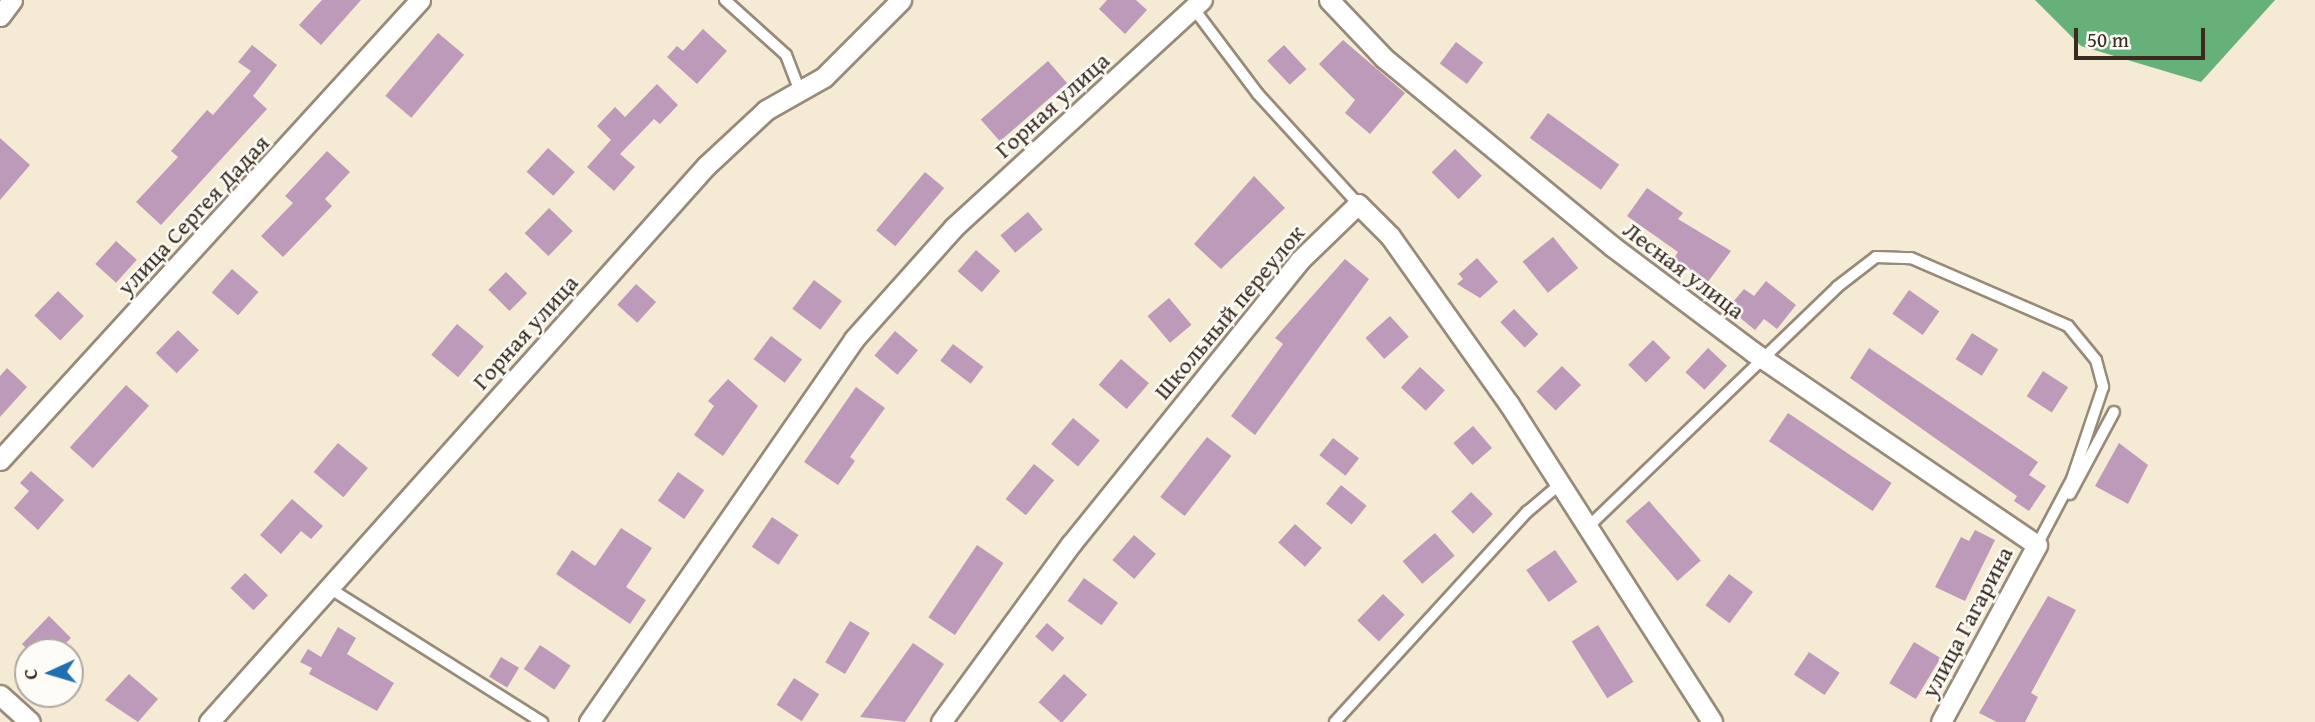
<!DOCTYPE html>
<html>
<head>
<meta charset="utf-8">
<style>
  body { margin:0 }
  #map { position:relative; width:2315px; height:722px; overflow:hidden; background:#f5ead4; font-family:"Gentium Book Plus",serif }
  div>[style] { position:absolute }
  [style*='--x'] { left:calc(var(--x)*1px); top:calc(var(--y)*1px); width:calc(var(--w)*1px); rotate:calc(var(--a)*1deg) }
  .forest>* { inset:0; background:#66b079 }
  .building>* { inset:0; background:#be9aba; transform-origin:0 0 }
  .roads { filter:drop-shadow(2px 0 #988a79) drop-shadow(-2px 0 #988a79) drop-shadow(0 2px #988a79) drop-shadow(0 -2px #988a79) }
  .service>* { height:10px; margin:-5px; padding:0 5px; transform-origin:5px; border-radius:5px; background:#fff }
  .minor>* { height:19px; margin:-9.5px; padding:0 9.5px; transform-origin:9.5px; border-radius:9.5px; background:#fff }
  span { translate:-50% -50%; white-space:nowrap; text-align:center; line-height:1.15; -webkit-text-stroke:5px #fdfcf7; paint-order:stroke }
  .street-label { font-size:24px; color:#3b2a1e }
  .north { position:absolute; left:14px; top:638px; width:70px; height:70px; box-sizing:border-box; background:#fdfcf7; border:2px solid #afa8a0; border-radius:50%; rotate:266deg; font-size:19px; font-weight:700; line-height:28px; text-align:center; color:#3b2a1e }
  .north::after { content:''; display:block; margin:auto; width:24px; height:32px; background:#1f6fb2; clip-path:polygon(50% 0,100% 100%,50% 72%,0 100%) }
  .scale { position:absolute; left:2074px; top:28px; width:131px; height:32px; box-sizing:border-box; border:4px solid #3b2a1e; border-top:0; padding-left:9px; font-size:21px; line-height:24px; white-space:nowrap; color:#3b2a1e; -webkit-text-stroke:5px #fdfcf7; paint-order:stroke }
</style>
</head>
<body>
<div id="map">
  <div class="forest">
    <div style="clip-path:polygon(2035px 0,2275px 0,2201px 82px,2081px 46px)"></div>
  </div>
  <div class="building">
    <div style="clip-path:polygon(322px 0,361px 0,321px 45px,299px 25px)"></div>
    <div style="clip-path:polygon(1107px 0,1136px 0,1147px 10px,1125px 34px,1099px 9px)"></div>
    <div style="clip-path:polygon(703px 29px,727px 51px,697px 84px,667px 57px,677px 46px,683px 51px)"></div>
    <div style="left:438px;top:33px;width:34px;height:82px;rotate:40deg"></div>
    <div style="clip-path:polygon(1343px 40px,1405px 93px,1370px 134px,1345px 113px,1355px 100px,1319px 64px)"></div>
    <div style="left:1456px;top:42px;width:34px;height:27px;rotate:37deg"></div>
    <div style="clip-path:polygon(252px 45px,277px 65px,253px 96px,267px 109px,161px 225px,136px 202px,178px 157px,171px 151px,207px 110px,213px 115px,251px 71px,238px 62px)"></div>
    <div style="left:1284px;top:45px;width:33px;height:23px;rotate:47deg"></div>
    <div style="left:1048px;top:61px;width:29px;height:89px;rotate:49deg"></div>
    <div style="clip-path:polygon(657px 84px,678px 105px,660px 124px,654px 119px,620px 154px,635px 167px,614px 191px,587px 167px,611px 140px,597px 126px,615px 107px,625px 117px)"></div>
    <div style="left:1548px;top:113px;width:88px;height:31px;rotate:36deg"></div>
    <div style="clip-path:polygon(0 138px,30px 165px,0 200px)"></div>
    <div style="left:548px;top:148px;width:36px;height:32px;rotate:42deg"></div>
    <div style="left:1455px;top:149px;width:38px;height:33px;rotate:45deg"></div>
    <div style="clip-path:polygon(327px 151px,350px 172px,325px 199px,332px 206px,283px 257px,261px 236px,293px 203px,285px 196px)"></div>
    <div style="left:925px;top:172px;width:25px;height:76px;rotate:40deg"></div>
    <div style="clip-path:polygon(1254px 176px,1285px 208px,1221px 269px,1194px 244px)"></div>
    <div style="clip-path:polygon(1647px 188px,1683px 213px,1678px 219px,1731px 251px,1707px 283px,1674px 258px,1678px 252px,1627px 216px)"></div>
    <div style="left:549px;top:208px;width:33px;height:35px;rotate:44deg"></div>
    <div style="left:1028px;top:212px;width:23px;height:36px;rotate:50deg"></div>
    <div style="left:1553px;top:237px;width:40px;height:39px;rotate:51deg"></div>
    <div style="left:116px;top:241px;width:28px;height:31px;rotate:42deg"></div>
    <div style="left:976px;top:250px;width:32px;height:28px;rotate:41deg"></div>
    <div style="clip-path:polygon(1477px 258px,1498px 282px,1480px 298px,1457px 284px,1463px 279px,1459px 274px)"></div>
    <div style="clip-path:polygon(1345px 259px,1369px 279px,1255px 435px,1231px 416px,1283px 344px,1275px 338px)"></div>
    <div style="left:232px;top:269px;width:35px;height:31px;rotate:41deg"></div>
    <div style="left:506px;top:272px;width:30px;height:25px;rotate:45deg"></div>
    <div style="left:814px;top:280px;width:35px;height:36px;rotate:37deg"></div>
    <div style="clip-path:polygon(1766px 281px,1796px 305px,1777px 329px,1764px 319px,1755px 330px,1728px 308px,1744px 289px,1754px 296px)"></div>
    <div style="left:636px;top:284px;width:27px;height:28px;rotate:42deg"></div>
    <div style="left:1909px;top:290px;width:37px;height:29px;rotate:35deg"></div>
    <div style="left:58px;top:291px;width:36px;height:34px;rotate:44deg"></div>
    <div style="left:1169px;top:298px;width:35px;height:28px;rotate:50deg"></div>
    <div style="left:1514px;top:309px;width:35px;height:19px;rotate:46deg"></div>
    <div style="left:1390px;top:316px;width:28px;height:33px;rotate:48deg"></div>
    <div style="left:457px;top:324px;width:35px;height:40px;rotate:40deg"></div>
    <div style="left:178px;top:330px;width:29px;height:32px;rotate:44deg"></div>
    <div style="left:895px;top:331px;width:30px;height:32px;rotate:40deg"></div>
    <div style="left:1972px;top:333px;width:31px;height:31px;rotate:32deg"></div>
    <div style="left:771px;top:336px;width:39px;height:29px;rotate:37deg"></div>
    <div style="left:1653px;top:340px;width:25px;height:35px;rotate:45deg"></div>
    <div style="left:953px;top:344px;width:38px;height:21px;rotate:37deg"></div>
    <div style="left:1708px;top:348px;width:26px;height:33px;rotate:43deg"></div>
    <div style="clip-path:polygon(1869px 348px,2038px 462px,2029px 475px,2046px 486px,2029px 511px,2014px 501px,2017px 496px,1850px 378px)"></div>
    <div style="left:1121px;top:359px;width:37px;height:34px;rotate:41deg"></div>
    <div style="left:1562px;top:366px;width:27px;height:36px;rotate:45deg"></div>
    <div style="left:1420px;top:367px;width:34px;height:28px;rotate:43deg"></div>
    <div style="clip-path:polygon(7px 368px,27px 387px,0 417px,0 376px)"></div>
    <div style="left:2043px;top:371px;width:30px;height:30px;rotate:33deg"></div>
    <div style="clip-path:polygon(728px 379px,758px 406px,723px 456px,694px 435px,714px 406px,708px 401px)"></div>
    <div style="left:126px;top:385px;width:31px;height:84px;rotate:42deg"></div>
    <div style="clip-path:polygon(856px 387px,885px 408px,850px 457px,855px 461px,838px 485px,804px 462px)"></div>
    <div style="left:1788px;top:413px;width:125px;height:34px;rotate:34deg"></div>
    <div style="left:1073px;top:418px;width:35px;height:34px;rotate:40deg"></div>
    <div style="left:1473px;top:426px;width:29px;height:26px;rotate:49deg"></div>
    <div style="left:1207px;top:437px;width:31px;height:76px;rotate:38deg"></div>
    <div style="left:1333px;top:438px;width:33px;height:22px;rotate:38deg"></div>
    <div style="left:338px;top:443px;width:39px;height:38px;rotate:40deg"></div>
    <div style="clip-path:polygon(2119px 443px,2148px 465px,2128px 504px,2095px 486px)"></div>
    <div style="left:1034px;top:464px;width:26px;height:45px;rotate:39deg"></div>
    <div style="clip-path:polygon(31px 471px,64px 500px,38px 530px,14px 508px,29px 491px,20px 483px)"></div>
    <div style="left:678px;top:472px;width:32px;height:35px;rotate:35deg"></div>
    <div style="left:1341px;top:485px;width:33px;height:24px;rotate:39deg"></div>
    <div style="left:1471px;top:492px;width:31px;height:28px;rotate:45deg"></div>
    <div style="clip-path:polygon(292px 499px,323px 526px,311px 539px,301px 531px,281px 554px,260px 535px)"></div>
    <div style="left:1649px;top:501px;width:79px;height:31px;rotate:49deg"></div>
    <div style="left:772px;top:517px;width:32px;height:36px;rotate:34deg"></div>
    <div style="left:1295px;top:524px;width:36px;height:25px;rotate:42deg"></div>
    <div style="clip-path:polygon(621px 528px,652px 548px,626px 587px,646px 600px,630px 624px,556px 574px,572px 550px,595px 566px)"></div>
    <div style="clip-path:polygon(1975px 530px,1995px 540px,1965px 601px,1935px 587px,1961px 537px,1969px 541px)"></div>
    <div style="left:1435px;top:533px;width:30px;height:43px;rotate:49deg"></div>
    <div style="left:1134px;top:535px;width:29px;height:33px;rotate:41deg"></div>
    <div style="left:977px;top:545px;width:32px;height:87px;rotate:34deg"></div>
    <div style="left:1555px;top:550px;width:39px;height:35px;rotate:55deg"></div>
    <div style="left:245px;top:573px;width:32px;height:21px;rotate:44deg"></div>
    <div style="left:1729px;top:574px;width:30px;height:39px;rotate:37deg"></div>
    <div style="left:1084px;top:578px;width:42px;height:28px;rotate:36deg"></div>
    <div style="left:1383px;top:594px;width:30px;height:37px;rotate:44deg"></div>
    <div style="clip-path:polygon(2048px 596px,2076px 610px,2031px 693px,2038px 697px,2025px 722px,1997px 722px,1979px 713px)"></div>
    <div style="clip-path:polygon(49px 616px,71px 638px,57px 652px,30px 652px,22px 644px)"></div>
    <div style="left:850px;top:621px;width:23px;height:48px;rotate:31deg"></div>
    <div style="left:1047px;top:623px;width:23px;height:18px;rotate:41deg"></div>
    <div style="left:1598px;top:625px;width:67px;height:31px;rotate:58deg"></div>
    <div style="clip-path:polygon(338px 627px,356px 638px,347px 654px,394px 683px,377px 711px,309px 674px,312px 668px,300px 662px,308px 649px,321px 657px)"></div>
    <div style="left:1914px;top:642px;width:31px;height:48px;rotate:31deg"></div>
    <div style="clip-path:polygon(913px 643px,944px 664px,905px 722px,860px 717px)"></div>
    <div style="left:540px;top:645px;width:37px;height:29px;rotate:34deg"></div>
    <div style="left:1809px;top:652px;width:37px;height:27px;rotate:34deg"></div>
    <div style="left:501px;top:657px;width:21px;height:23px;rotate:31deg"></div>
    <div style="clip-path:polygon(129px 674px,158px 699px,138px 722px,105px 700px)"></div>
    <div style="left:1064px;top:674px;width:31px;height:38px;rotate:42deg"></div>
    <div style="left:794px;top:678px;width:30px;height:32px;rotate:33deg"></div>
  </div>
  <div class="roads">
    <div class="service">
      <div style="--x:725;--y:0;--w:82;--a:42"></div>
      <div style="--x:786;--y:55;--w:39;--a:69"></div>
      <div style="--x:1194;--y:9;--w:106;--a:53"></div>
      <div style="--x:1258;--y:94;--w:149;--a:47.7"></div>
      <div style="--x:2070;--y:494;--w:93;--a:-61.8"></div>
      <div style="--x:1587;--y:528;--w:347;--a:-43.9"></div>
      <div style="--x:1837;--y:287;--w:49;--a:-37.6"></div>
      <div style="--x:1876;--y:257;--w:35;--a:2"></div>
      <div style="--x:1911;--y:258;--w:171;--a:23.4"></div>
      <div style="--x:2068;--y:326;--w:44;--a:50.5"></div>
      <div style="--x:2096;--y:360;--w:28;--a:75"></div>
      <div style="--x:2103;--y:387;--w:97;--a:108.6"></div>
      <div style="--x:2072;--y:479;--w:75;--a:117.9"></div>
      <div style="--x:329;--y:588;--w:252;--a:32.2"></div>
      <div style="--x:1335;--y:722;--w:285;--a:-47.6"></div>
      <div style="--x:1527;--y:512;--w:43;--a:-40.3"></div>
    </div>
    <div class="minor">
      <div style="--x:1329;--y:0;--w:80;--a:46.5"></div>
      <div style="--x:1384;--y:58;--w:296;--a:39.5"></div>
      <div style="--x:1612;--y:246;--w:176;--a:36.9"></div>
      <div style="--x:1753;--y:352;--w:343;--a:34.2"></div>
      <div style="--x:2037;--y:545;--w:201;--a:118.5"></div>
      <div style="--x:0;--y:16;--w:20;--a:-53"></div>
      <div style="--x:0;--y:460;--w:623;--a:-47.6"></div>
      <div style="--x:0;--y:695;--w:40;--a:42"></div>
      <div style="--x:209;--y:722;--w:746;--a:-48.21"></div>
      <div style="--x:706;--y:166;--w:82;--a:-43"></div>
      <div style="--x:766;--y:110;--w:67;--a:-29.6"></div>
      <div style="--x:824;--y:77;--w:109;--a:-45"></div>
      <div style="--x:589;--y:722;--w:466;--a:-55.3"></div>
      <div style="--x:854;--y:339;--w:150;--a:-48.2"></div>
      <div style="--x:954;--y:227;--w:336;--a:-42.5"></div>
      <div style="--x:941;--y:722;--w:220;--a:-53.9"></div>
      <div style="--x:1071;--y:544;--w:363;--a:-51.1"></div>
      <div style="--x:1299;--y:261;--w:82;--a:-44"></div>
      <div style="--x:1358;--y:204;--w:45;--a:45"></div>
      <div style="--x:1390;--y:236;--w:206;--a:54.7"></div>
      <div style="--x:1509;--y:404;--w:377;--a:57.4"></div>
    </div>
  </div>
  <div class="street-label">
    <span style="left:1052px;top:105px;rotate:-42deg">Горная улица</span>
    <span style="left:193px;top:215px;rotate:-47deg">улица Сергея Дадая</span>
    <span style="left:1684px;top:270px;rotate:37deg">Лесная улица</span>
    <span style="left:1229px;top:312px;rotate:-50deg">Школьный переулок</span>
    <span style="left:525px;top:332px;rotate:-48deg">Горная улица</span>
    <span style="left:1967px;top:622px;rotate:-62deg">улица Гагарина</span>
  </div>
  <div class="north">С</div>
  <div class="scale">50 m</div>
</div>
</body>
</html>
